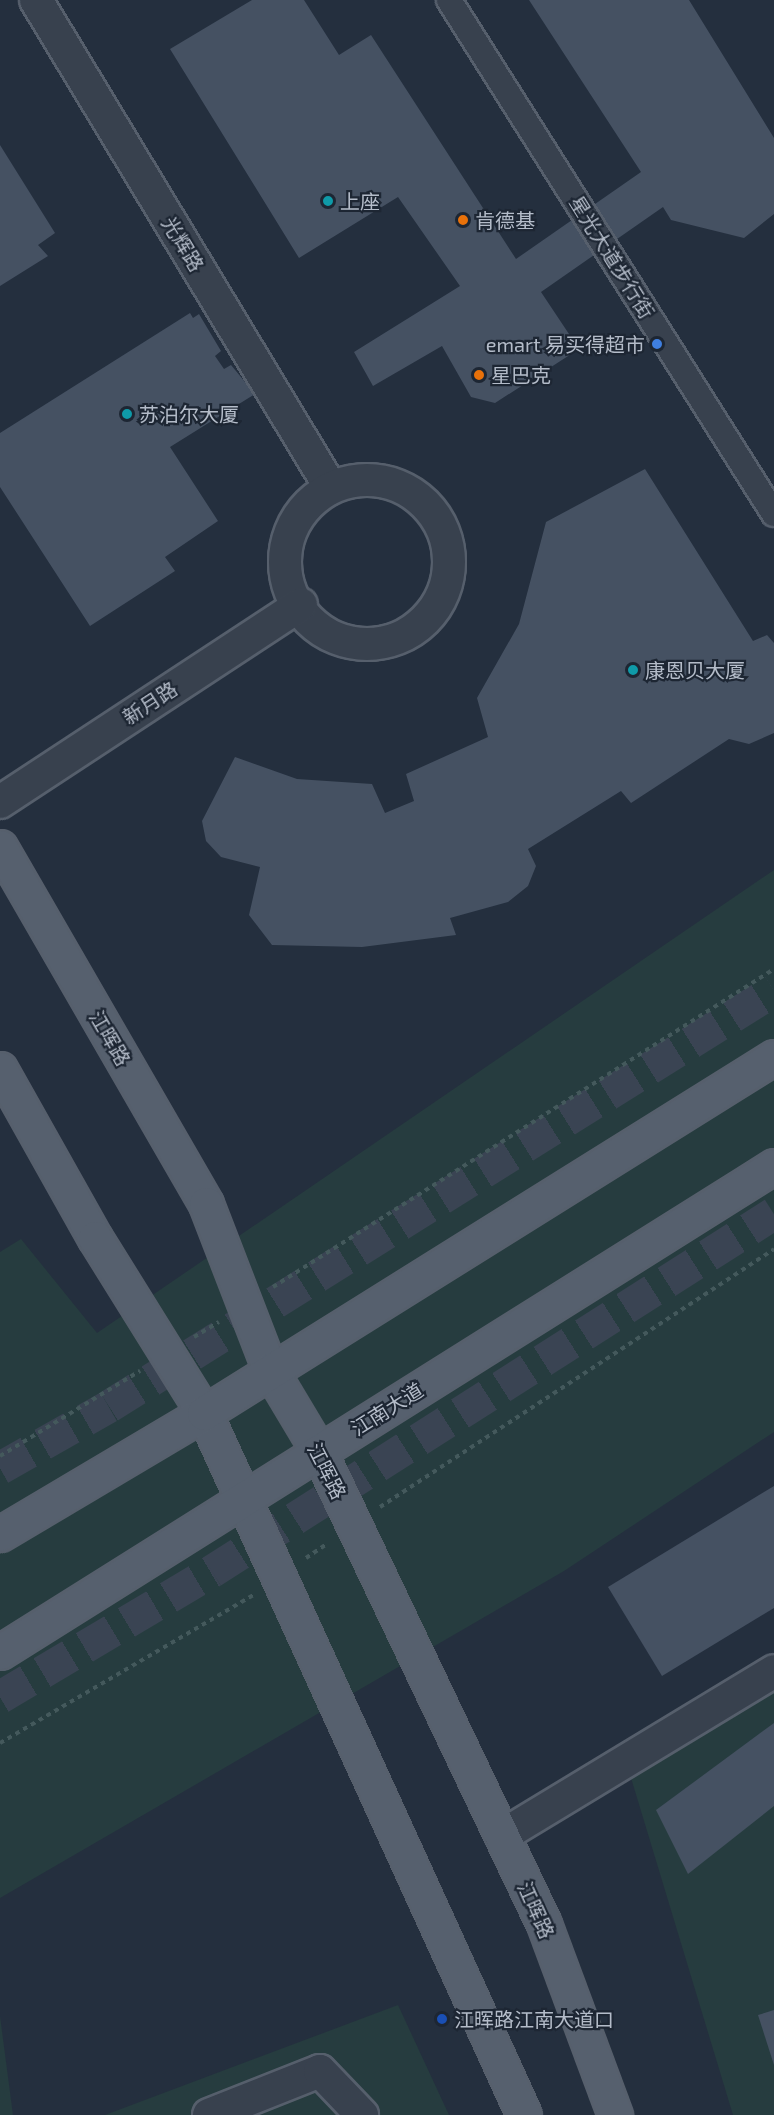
<!DOCTYPE html>
<html>
<head>
<meta charset="utf-8">
<style>
  body { margin:0 }
  #map { position:relative; width:774px; height:2115px; overflow:hidden; background:#242f3e; font-family:"Exo 2","Noto Sans SC",sans-serif }
  div>[style] { position:absolute }
  [style*='--x'] { left:calc(var(--x)*1px); top:calc(var(--y)*1px); width:calc(var(--w)*1px); rotate:calc(var(--a)*1deg) }
  .green>* { inset:0; background:#263c3f }
  .building>* { inset:0; background:#455162 }
  .trunk-tunnel>* { height:33px; margin-top:-16.5px; transform-origin:0; background:repeating-linear-gradient(90deg,#3a4453 0 33px,transparent 0 49px) }
  .path>* { height:4px; margin-top:-2px; transform-origin:0; background:repeating-linear-gradient(90deg,#44595c 0 4.5px,transparent 0 9px) }
  .roads { filter:drop-shadow(2px 0 #565f6c) drop-shadow(-2px 0 #565f6c) drop-shadow(0 2px #565f6c) drop-shadow(0 -2px #565f6c) }
  .pedestrian>* { height:24px; margin:-12px; padding:0 12px; transform-origin:12px; border-radius:12px; background:#38414e }
  .minor>* { height:32px; margin:-16px; padding:0 16px; transform-origin:16px; border-radius:16px; background:#38414e }
  .minor>.ring { margin:-16px; padding:0; box-sizing:content-box; background:none; border:32px solid #38414e; border-radius:50% }
  .primary>* { height:33px; margin:-16.5px; padding:0 16.5px; transform-origin:16.5px; border-radius:16.5px; background:#56606e }
  .dots>* { width:16px; height:16px; translate:-50% -50%; box-sizing:border-box; border:3px solid #1d2633; border-radius:50% }
  span { translate:-50% -50%; white-space:nowrap; text-align:center; line-height:1.15; -webkit-text-stroke:4.5px #1d2633; paint-order:stroke }
  .poi-label { font-size:20px; color:#b4bcc9 }
  .left { translate:0 -50%; text-align:left }
  .right { translate:-100% -50%; text-align:right }
  .street-label { font-size:20px; color:#b4bcc9 }
</style>
</head>
<body>
<div id="map">
  <div class="green">
    <div style="clip-path:polygon(774px 870px,774px 1432px,564px 1571px,0 1898px,0 1252px,21px 1239px,97px 1333px)"></div>
    <div style="clip-path:polygon(774px 1680px,774px 2115px,733px 2115px,628px 1768px)"></div>
    <div style="clip-path:polygon(398px 2005px,449px 2115px,105px 2115px)"></div>
    <div style="clip-path:polygon(0 2016px,13px 2115px,0 2115px)"></div>
  </div>
  <div class="building">
    <div style="clip-path:polygon(252px 0,304px 0,339px 55px,371px 35px,516px 259px,641px 172px,529px 0,689px 0,774px 138px,774px 214px,744px 238px,671px 220px,663px 207px,541px 292px,579px 349px,495px 403px,471px 397px,442px 346px,373px 386px,354px 352px,460px 286px,398px 197px,299px 258px,170px 49px)"></div>
    <div style="clip-path:polygon(0 145px,55px 233px,38px 245px,48px 256px,0 286px)"></div>
    <div style="clip-path:polygon(190px 313px,193px 318px,199px 314px,221px 351px,215px 356px,224px 369px,231px 365px,255px 394px,170px 447px,218px 521px,165px 557px,175px 571px,90px 626px,0 487px,0 433px)"></div>
    <div style="clip-path:polygon(645px 469px,753px 641px,767px 635px,774px 643px,774px 733px,749px 744px,729px 739px,631px 803px,621px 791px,528px 849px,536px 866px,528px 886px,508px 902px,450px 918px,456px 935px,362px 947px,272px 945px,249px 915px,260px 867px,221px 857px,206px 841px,202px 821px,235px 757px,297px 779px,372px 784px,385px 813px,414px 801px,406px 774px,488px 737px,477px 698px,519px 624px,546px 522px)"></div>
    <div style="clip-path:polygon(774px 1486px,774px 1608px,662px 1676px,608px 1587px)"></div>
    <div style="clip-path:polygon(774px 1723px,774px 1806px,688px 1874px,656px 1810px)"></div>
    <div style="clip-path:polygon(774px 2010px,774px 2065px,758px 2015px)"></div>
  </div>
  <div class="trunk-tunnel">
    <div style="--x:0;--y:1468;--w:125;--a:-29.6"></div>
    <div style="--x:109;--y:1406;--w:784;--a:-32.03"></div>
    <div style="--x:0;--y:1697;--w:247;--a:-30.7"></div>
    <div style="--x:212;--y:1571;--w:666;--a:-32.5"></div>
  </div>
  <div class="path">
    <div style="--x:273;--y:1287;--w:593;--a:-32.4"></div>
    <div style="--x:194;--y:1337;--w:29;--a:-31"></div>
    <div style="--x:0;--y:1456;--w:164;--a:-31.3"></div>
    <div style="--x:380;--y:1507;--w:471;--a:-33.2"></div>
    <div style="--x:306;--y:1558;--w:25;--a:-34"></div>
    <div style="--x:0;--y:1743;--w:293;--a:-30.3"></div>
  </div>
  <div class="roads">
    <div class="pedestrian">
      <div style="--x:449;--y:0;--w:608;--a:57.7"></div>
    </div>
    <div class="minor">
      <div style="--x:36;--y:0;--w:570;--a:58.85"></div>
      <div class="ring" style="left:285px;top:480px;width:132px;height:132px"></div>
      <div style="--x:0;--y:802;--w:360;--a:-33.3"></div>
      <div style="--x:502;--y:1836;--w:318;--a:-31.2"></div>
      <div style="--x:209;--y:2115;--w:119;--a:-21.6"></div>
      <div style="--x:320;--y:2071;--w:61;--a:46.3"></div>
    </div>
    <div class="primary">
      <div style="--x:0;--y:847;--w:412;--a:60"></div>
      <div style="--x:206;--y:1204;--w:178;--a:68.9"></div>
      <div style="--x:270;--y:1370;--w:96;--a:59.1"></div>
      <div style="--x:319;--y:1452;--w:523;--a:64.51"></div>
      <div style="--x:544;--y:1924;--w:204;--a:69.6"></div>
      <div style="--x:0;--y:1069;--w:194;--a:60.7"></div>
      <div style="--x:95;--y:1238;--w:206;--a:58.1"></div>
      <div style="--x:204;--y:1413;--w:771;--a:65.49"></div>
      <div style="--x:0;--y:1534;--w:237;--a:-30.7"></div>
      <div style="--x:204;--y:1413;--w:672;--a:-31.99"></div>
      <div style="--x:0;--y:1652;--w:914;--a:-32.12"></div>
    </div>
  </div>
  <div class="dots">
    <div style="left:328px;top:201px;background:#0f9aa8"></div>
    <div style="left:463px;top:220px;background:#e8710a"></div>
    <div style="left:657px;top:344px;background:#3f7fe0"></div>
    <div style="left:479px;top:375px;background:#e8710a"></div>
    <div style="left:127px;top:414px;background:#0f9aa8"></div>
    <div style="left:633px;top:670px;background:#0f9aa8"></div>
    <div style="left:442px;top:2019px;background:#1a4fb4"></div>
  </div>
  <div class="poi-label">
    <span class="left" style="left:340px;top:201px">上座</span>
    <span class="left" style="left:475px;top:220px">肯德基</span>
    <span class="right" style="left:645px;top:344px">emart 易买得超市</span>
    <span class="left" style="left:491px;top:375px">星巴克</span>
    <span class="left" style="left:139px;top:414px">苏泊尔大厦</span>
    <span class="left" style="left:645px;top:670px">康恩贝大厦</span>
    <span class="left" style="left:454px;top:2019px">江晖路江南大道口</span>
  </div>
  <div class="street-label">
    <span style="left:183px;top:244px;rotate:59deg">光辉路</span>
    <span style="left:612px;top:257px;rotate:58deg">星光大道步行街</span>
    <span style="left:150px;top:703px;rotate:-33deg">新月路</span>
    <span style="left:110px;top:1038px;rotate:60deg">江晖路</span>
    <span style="left:387px;top:1409px;rotate:-32deg">江南大道</span>
    <span style="left:327px;top:1471px;rotate:63deg">江晖路</span>
    <span style="left:536px;top:1910px;rotate:66deg">江晖路</span>
  </div>
</div>
</body>
</html>
